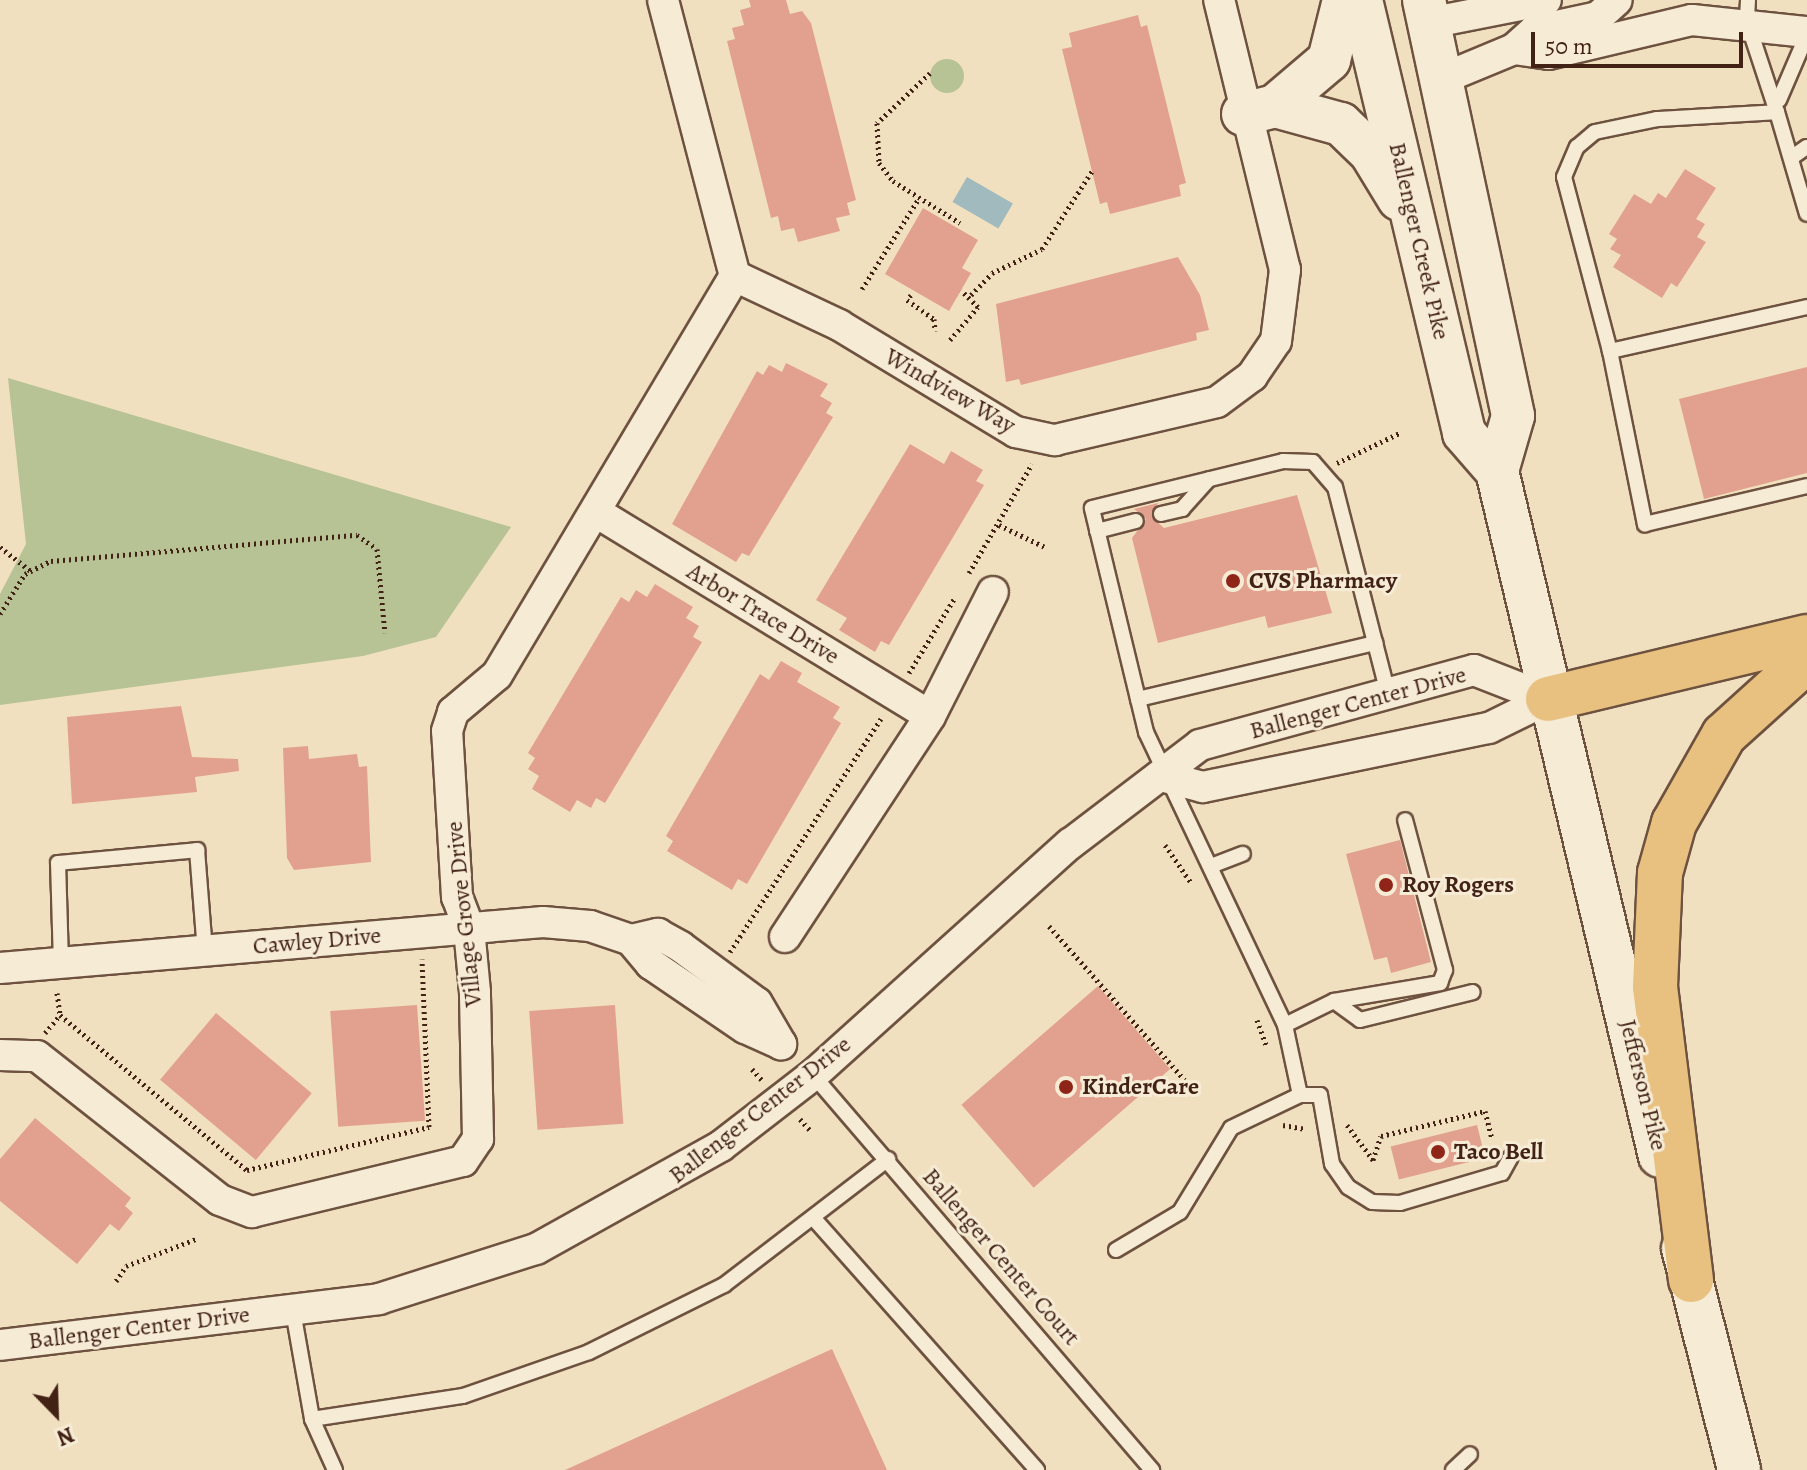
<!DOCTYPE html>
<html>
<head>
<meta charset="utf-8">
<style>
  body { margin:0 }
  #map { position:relative; width:1807px; height:1470px; overflow:hidden; background:#f1e0bf; font-family:Alegreya,serif }
  div>[style] { position:absolute }
  [style*='--x'] { left:calc(var(--x)*1px); top:calc(var(--y)*1px); width:calc(var(--w)*1px); rotate:calc(var(--a)*1deg) }
  .green>* { inset:0; background:#b7c394 }
  .round { border-radius:50% }
  .water>* { inset:0; background:#a0babd; transform-origin:0 0 }
  .building>* { inset:0; background:#e2a18e; transform-origin:0 0 }
  .path>* { height:5px; margin-top:-2.5px; transform-origin:0; background:repeating-linear-gradient(90deg,#422215 0 2px,transparent 0 6px) }
  .roads { filter:drop-shadow(2px 0 #6e5240) drop-shadow(-2px 0 #6e5240) drop-shadow(0 2px #6e5240) drop-shadow(0 -2px #6e5240) }
  .lane>* { height:14px; margin:-7px; padding:0 7px; transform-origin:7px; border-radius:7px; background:#f6ebd5 }
  .street>* { height:30px; margin:-15px; padding:0 15px; transform-origin:15px; border-radius:15px; background:#f6ebd5 }
  .secondary>* { height:42px; margin:-21px; padding:0 21px; transform-origin:21px; border-radius:21px; background:#f6ebd5 }
  .highway>* { height:44px; margin:-22px; padding:0 22px; transform-origin:22px; border-radius:22px; background:#e8c080 }
  .dots>* { width:22px; height:22px; translate:-50% -50%; box-sizing:border-box; border:4px solid #f6ebd5; border-radius:50% }
  span { translate:-50% -50%; white-space:nowrap; text-align:center; line-height:1.15; -webkit-text-stroke:6px #f6ebd5; paint-order:stroke }
  .street-label { font-size:24px; color:#422215 }
  .poi-label { font-size:24px; color:#422215; font-weight:700 }
  .left { translate:0 -50%; text-align:left }
  .north { position:absolute; left:16px; top:1374px; width:80px; height:80px; -webkit-text-stroke:6px #f6ebd5; paint-order:stroke; rotate:157deg; font-size:22px; font-weight:700; line-height:32px; text-align:center; color:#422215 }
  .north::after { content:''; display:block; margin:auto; width:28px; height:36px; background:#422215; clip-path:polygon(50% 0,100% 100%,50% 72%,0 100%) }
  .scale { position:absolute; left:1531px; top:32px; width:212px; height:36px; box-sizing:border-box; border:4px solid #422215; border-top:0; padding-left:10px; font-size:24px; line-height:28px; white-space:nowrap; color:#422215; -webkit-text-stroke:6px #f6ebd5; paint-order:stroke }
</style>
</head>
<body>
<div id="map">
  <div class="green">
    <div class="round" style="left:930px;top:59px;width:34px;height:34px"></div>
    <div style="clip-path:polygon(8px 378px,511px 527px,436px 637px,363px 656px,0 705px,0 594px,26px 544px)"></div>
  </div>
  <div class="water">
    <div style="left:967px;top:177px;width:53px;height:29px;rotate:30deg"></div>
  </div>
  <div class="building">
    <div style="clip-path:polygon(749px 0,786px 0,790px 14px,802px 11px,811px 23px,856px 200px,847px 203px,850px 215px,836px 218px,840px 231px,798px 242px,794px 228px,781px 231px,778px 216px,771px 218px,727px 41px,735px 39px,732px 28px,744px 25px,740px 10px,751px 7px)"></div>
    <div style="clip-path:polygon(1138px 15px,1141px 27px,1147px 25px,1186px 183px,1179px 185px,1181px 196px,1110px 214px,1107px 202px,1100px 204px,1062px 49px,1072px 47px,1069px 33px)"></div>
    <div style="clip-path:polygon(1685px 169px,1716px 188px,1696px 219px,1705px 224px,1697px 237px,1706px 242px,1677px 287px,1671px 283px,1662px 298px,1613px 267px,1621px 255px,1610px 249px,1617px 239px,1609px 234px,1634px 194px,1651px 204px,1658px 193px,1666px 198px)"></div>
    <div style="clip-path:polygon(923px 208px,978px 240px,962px 268px,971px 273px,949px 311px,885px 274px)"></div>
    <div style="clip-path:polygon(1178px 257px,1200px 295px,1209px 330px,1196px 333px,1197px 340px,1021px 385px,1019px 379px,1006px 382px,996px 304px)"></div>
    <div style="clip-path:polygon(786px 363px,828px 384px,820px 396px,832px 403px,826px 413px,833px 417px,749px 556px,742px 553px,736px 562px,672px 524px,757px 371px,763px 375px,769px 365px,782px 372px)"></div>
    <div style="clip-path:polygon(1807px 367px,1807px 473px,1704px 499px,1679px 399px)"></div>
    <div style="clip-path:polygon(910px 444px,944px 464px,951px 451px,983px 470px,976px 481px,984px 485px,889px 645px,881px 641px,875px 652px,839px 630px,847px 618px,816px 600px)"></div>
    <div style="clip-path:polygon(1297px 495px,1332px 613px,1268px 628px,1265px 616px,1158px 643px,1132px 538px,1146px 519px,1134px 509px,1158px 503px,1152px 517px,1164px 528px)"></div>
    <div style="clip-path:polygon(655px 584px,693px 607px,686px 618px,699px 626px,693px 637px,702px 642px,605px 803px,596px 798px,591px 808px,577px 800px,570px 812px,532px 789px,539px 776px,528px 769px,535px 758px,528px 753px,621px 597px,629px 602px,636px 590px,647px 597px)"></div>
    <div style="clip-path:polygon(781px 661px,802px 673px,797px 682px,840px 707px,833px 718px,841px 723px,747px 884px,738px 879px,732px 890px,667px 851px,673px 841px,666px 836px,760px 674px,769px 680px)"></div>
    <div style="clip-path:polygon(181px 706px,192px 757px,238px 759px,239px 771px,195px 777px,197px 792px,72px 804px,67px 717px)"></div>
    <div style="clip-path:polygon(308px 746px,309px 759px,357px 754px,359px 767px,367px 766px,371px 862px,294px 870px,287px 858px,283px 748px)"></div>
    <div style="clip-path:polygon(1400px 840px,1431px 962px,1391px 973px,1387px 957px,1374px 960px,1346px 854px)"></div>
    <div style="left:1098px;top:986px;width:110px;height:181px;rotate:49deg"></div>
    <div style="left:417px;top:1005px;width:116px;height:87px;rotate:86deg"></div>
    <div style="left:615px;top:1005px;width:119px;height:86px;rotate:86deg"></div>
    <div style="left:216px;top:1013px;width:125px;height:87px;rotate:40deg"></div>
    <div style="clip-path:polygon(35px 1118px,131px 1198px,125px 1206px,133px 1213px,119px 1231px,110px 1224px,77px 1264px,0 1201px,0 1159px)"></div>
    <div style="left:1477px;top:1125px;width:34px;height:89px;rotate:76deg"></div>
    <div style="clip-path:polygon(832px 1349px,887px 1470px,565px 1470px)"></div>
  </div>
  <div class="path">
    <div style="--x:930;--y:73;--w:73;--a:136.7"></div>
    <div style="--x:877;--y:123;--w:40;--a:87.1"></div>
    <div style="--x:879;--y:163;--w:23;--a:52"></div>
    <div style="--x:893;--y:181;--w:79;--a:32.1"></div>
    <div style="--x:862;--y:289;--w:107;--a:-57.9"></div>
    <div style="--x:911;--y:295;--w:6;--a:129"></div>
    <div style="--x:907;--y:300;--w:33;--a:35"></div>
    <div style="--x:934;--y:319;--w:12;--a:85"></div>
    <div style="--x:971;--y:295;--w:30;--a:-46"></div>
    <div style="--x:992;--y:273;--w:55;--a:-25.6"></div>
    <div style="--x:1042;--y:249;--w:93;--a:-57.3"></div>
    <div style="--x:950;--y:340;--w:43;--a:-49.7"></div>
    <div style="--x:978;--y:307;--w:24;--a:-135"></div>
    <div style="--x:1337;--y:463;--w:70;--a:-25.5"></div>
    <div style="--x:999;--y:525;--w:51;--a:25.6"></div>
    <div style="--x:0;--y:547;--w:39;--a:38"></div>
    <div style="--x:969;--y:573;--w:126;--a:-60"></div>
    <div style="--x:0;--y:614;--w:47;--a:-58"></div>
    <div style="--x:25;--y:574;--w:29;--a:-27"></div>
    <div style="--x:51;--y:561;--w:307;--a:-4.9"></div>
    <div style="--x:357;--y:535;--w:24;--a:35"></div>
    <div style="--x:377;--y:549;--w:84;--a:84.6"></div>
    <div style="--x:909;--y:673;--w:87;--a:-58.7"></div>
    <div style="--x:1165;--y:845;--w:47;--a:55.3"></div>
    <div style="--x:1049;--y:926;--w:205;--a:48.6"></div>
    <div style="--x:730;--y:952;--w:278;--a:-57.1"></div>
    <div style="--x:57;--y:993;--w:22;--a:82"></div>
    <div style="--x:60;--y:1015;--w:243;--a:39.7"></div>
    <div style="--x:247;--y:1170;--w:187;--a:-13.3"></div>
    <div style="--x:429;--y:1127;--w:168;--a:-92.4"></div>
    <div style="--x:1257;--y:1020;--w:27;--a:70"></div>
    <div style="--x:45;--y:1033;--w:23;--a:-50"></div>
    <div style="--x:752;--y:1069;--w:15;--a:48"></div>
    <div style="--x:800;--y:1119;--w:15;--a:48"></div>
    <div style="--x:1283;--y:1125;--w:23;--a:10"></div>
    <div style="--x:1347;--y:1125;--w:44;--a:53.4"></div>
    <div style="--x:1373;--y:1160;--w:25;--a:-72"></div>
    <div style="--x:1381;--y:1136;--w:107;--a:-13.5"></div>
    <div style="--x:1485;--y:1111;--w:29;--a:76"></div>
    <div style="--x:116;--y:1281;--w:18;--a:-56"></div>
    <div style="--x:126;--y:1266;--w:75;--a:-21.1"></div>
  </div>
  <div class="roads">
    <div class="lane">
      <div style="--x:1748;--y:0;--w:21;--a:93"></div>
      <div style="--x:1747;--y:21;--w:96;--a:71.8"></div>
      <div style="--x:1779;--y:100;--w:71;--a:-66.7"></div>
      <div style="--x:1791;--y:158;--w:19;--a:-35"></div>
      <div style="--x:1807;--y:307;--w:202;--a:167.4"></div>
      <div style="--x:1610;--y:351;--w:177;--a:78.6"></div>
      <div style="--x:1645;--y:524;--w:166;--a:-13.2"></div>
      <div style="--x:1610;--y:351;--w:180;--a:-104.8"></div>
      <div style="--x:1564;--y:177;--w:33;--a:-67"></div>
      <div style="--x:1577;--y:147;--w:23;--a:-40"></div>
      <div style="--x:1595;--y:132;--w:63;--a:-11.8"></div>
      <div style="--x:1657;--y:119;--w:120;--a:-3.3"></div>
      <div style="--x:1777;--y:112;--w:106;--a:73.6"></div>
      <div style="--x:1161;--y:514;--w:22;--a:-13"></div>
      <div style="--x:1182;--y:509;--w:40;--a:-48"></div>
      <div style="--x:1097;--y:531;--w:40;--a:-14.4"></div>
      <div style="--x:1138;--y:699;--w:244;--a:-13.3"></div>
      <div style="--x:1211;--y:866;--w:34;--a:-21"></div>
      <div style="--x:61;--y:963;--w:100;--a:-91.7"></div>
      <div style="--x:58;--y:863;--w:140;--a:-5.3"></div>
      <div style="--x:197;--y:850;--w:101;--a:85.5"></div>
      <div style="--x:1334;--y:1001;--w:32;--a:36"></div>
      <div style="--x:1360;--y:1020;--w:116;--a:-13.9"></div>
      <div style="--x:1285;--y:1025;--w:55;--a:-26.1"></div>
      <div style="--x:1334;--y:1001;--w:108;--a:-9.6"></div>
      <div style="--x:1440;--y:983;--w:14;--a:-69"></div>
      <div style="--x:1445;--y:970;--w:155;--a:-104.9"></div>
      <div style="--x:813;--y:1075;--w:521;--a:49.36"></div>
      <div style="--x:1300;--y:1095;--w:72;--a:-102.1"></div>
      <div style="--x:1285;--y:1025;--w:324;--a:-115.4"></div>
      <div style="--x:1146;--y:732;--w:230;--a:-103.6"></div>
      <div style="--x:1092;--y:508;--w:197;--a:-13.8"></div>
      <div style="--x:1283;--y:461;--w:30;--a:2"></div>
      <div style="--x:1313;--y:462;--w:33;--a:49"></div>
      <div style="--x:1335;--y:487;--w:213;--a:75.6"></div>
      <div style="--x:816;--y:1221;--w:333;--a:48.4"></div>
      <div style="--x:1116;--y:1250;--w:74;--a:-30.7"></div>
      <div style="--x:1180;--y:1212;--w:98;--a:-58.7"></div>
      <div style="--x:1231;--y:1128;--w:76;--a:-25.6"></div>
      <div style="--x:1300;--y:1095;--w:20;--a:0"></div>
      <div style="--x:1320;--y:1095;--w:70;--a:80.1"></div>
      <div style="--x:1332;--y:1164;--w:28;--a:55"></div>
      <div style="--x:1348;--y:1187;--w:28;--a:32"></div>
      <div style="--x:1372;--y:1202;--w:28;--a:2"></div>
      <div style="--x:1400;--y:1203;--w:106;--a:-16.4"></div>
      <div style="--x:1502;--y:1173;--w:18;--a:-61"></div>
      <div style="--x:293;--y:1311;--w:110;--a:80"></div>
      <div style="--x:312;--y:1419;--w:56;--a:65.7"></div>
      <div style="--x:312;--y:1419;--w:153;--a:-8.7"></div>
      <div style="--x:463;--y:1396;--w:133;--a:-19.2"></div>
      <div style="--x:589;--y:1352;--w:151;--a:-26.4"></div>
      <div style="--x:724;--y:1285;--w:207;--a:-37.5"></div>
      <div style="--x:1453;--y:1470;--w:23;--a:-43"></div>
    </div>
    <div class="street">
      <div style="--x:663;--y:0;--w:285;--a:75.4"></div>
      <div style="--x:735;--y:276;--w:115;--a:25.2"></div>
      <div style="--x:839;--y:325;--w:207;--a:31.2"></div>
      <div style="--x:1016;--y:432;--w:40;--a:12"></div>
      <div style="--x:1055;--y:440;--w:166;--a:-13.2"></div>
      <div style="--x:1217;--y:402;--w:44;--a:-36.6"></div>
      <div style="--x:1252;--y:376;--w:42;--a:-55.6"></div>
      <div style="--x:1276;--y:341;--w:72;--a:-82.8"></div>
      <div style="--x:1285;--y:270;--w:278;--a:-103.7"></div>
      <div style="--x:1429;--y:23;--w:119;--a:-11.1"></div>
      <div style="--x:1514;--y:49;--w:35;--a:8"></div>
      <div style="--x:1549;--y:54;--w:147;--a:-13.4"></div>
      <div style="--x:1692;--y:20;--w:116;--a:6"></div>
      <div style="--x:1444;--y:78;--w:76;--a:-22.5"></div>
      <div style="--x:1514;--y:49;--w:27;--a:-42"></div>
      <div style="--x:1534;--y:31;--w:66;--a:-12.3"></div>
      <div style="--x:1598;--y:17;--w:25;--a:-42"></div>
      <div style="--x:596;--y:512;--w:391;--a:31.4"></div>
      <div style="--x:1165;--y:777;--w:39;--a:15"></div>
      <div style="--x:1203;--y:787;--w:292;--a:-11.7"></div>
      <div style="--x:1489;--y:728;--w:66;--a:-26.2"></div>
      <div style="--x:785;--y:937;--w:264;--a:-56.7"></div>
      <div style="--x:930;--y:716;--w:139;--a:-63.1"></div>
      <div style="--x:0;--y:968;--w:545;--a:-4.84"></div>
      <div style="--x:543;--y:922;--w:47;--a:4.9"></div>
      <div style="--x:590;--y:926;--w:43;--a:18.9"></div>
      <div style="--x:631;--y:940;--w:28;--a:-13"></div>
      <div style="--x:658;--y:934;--w:26;--a:29"></div>
      <div style="--x:681;--y:947;--w:94;--a:36.4"></div>
      <div style="--x:757;--y:1003;--w:48;--a:59.7"></div>
      <div style="--x:781;--y:1044;--w:39;--a:-156"></div>
      <div style="--x:745;--y:1028;--w:114;--a:-145.8"></div>
      <div style="--x:651;--y:964;--w:31;--a:-130"></div>
      <div style="--x:0;--y:1055;--w:37;--a:2"></div>
      <div style="--x:37;--y:1056;--w:233;--a:38.2"></div>
      <div style="--x:220;--y:1200;--w:34;--a:21"></div>
      <div style="--x:252;--y:1212;--w:217;--a:-13.6"></div>
      <div style="--x:463;--y:1161;--w:27;--a:-56"></div>
      <div style="--x:478;--y:1139;--w:147;--a:-91.2"></div>
      <div style="--x:475;--y:992;--w:64;--a:-95.4"></div>
      <div style="--x:469;--y:928;--w:33;--a:-111"></div>
      <div style="--x:457;--y:897;--w:166;--a:-93.4"></div>
      <div style="--x:447;--y:731;--w:20;--a:-72"></div>
      <div style="--x:453;--y:712;--w:57;--a:-40.1"></div>
      <div style="--x:497;--y:675;--w:465;--a:-59.2"></div>
      <div style="--x:0;--y:1345;--w:382;--a:-6.9"></div>
      <div style="--x:379;--y:1299;--w:165;--a:-17.7"></div>
      <div style="--x:536;--y:1249;--w:212;--a:-29.1"></div>
      <div style="--x:721;--y:1146;--w:116;--a:-37.7"></div>
      <div style="--x:813;--y:1075;--w:346;--a:-42"></div>
      <div style="--x:1070;--y:844;--w:163;--a:-37.3"></div>
      <div style="--x:1200;--y:745;--w:284;--a:-15.3"></div>
      <div style="--x:1474;--y:670;--w:79;--a:21.4"></div>
    </div>
    <div class="secondary">
      <div style="--x:1361;--y:0;--w:445;--a:76.6"></div>
      <div style="--x:1464;--y:433;--w:50;--a:49"></div>
      <div style="--x:1424;--y:0;--w:425;--a:77.9"></div>
      <div style="--x:1513;--y:416;--w:57;--a:106.2"></div>
      <div style="--x:1497;--y:471;--w:704;--a:76.62"></div>
      <div style="--x:1275;--y:106;--w:68;--a:15.3"></div>
      <div style="--x:1341;--y:124;--w:42;--a:44"></div>
      <div style="--x:1371;--y:153;--w:54;--a:58.7"></div>
      <div style="--x:1243;--y:114;--w:33;--a:-14"></div>
      <div style="--x:1275;--y:106;--w:71;--a:-40.4"></div>
      <div style="--x:1329;--y:60;--w:62;--a:-76"></div>
      <div style="--x:1683;--y:1248;--w:229;--a:75.8"></div>
    </div>
    <div class="highway">
      <div style="--x:1548;--y:699;--w:266;--a:-13.5"></div>
      <div style="--x:1691;--y:1280;--w:295;--a:-97"></div>
      <div style="--x:1655;--y:987;--w:114;--a:-87.5"></div>
      <div style="--x:1660;--y:873;--w:52;--a:-74.4"></div>
      <div style="--x:1674;--y:823;--w:101;--a:-60.4"></div>
      <div style="--x:1724;--y:735;--w:112;--a:-42.1"></div>
    </div>
  </div>
  <div class="dots">
    <div style="left:1233px;top:581px;background:#8f2418"></div>
    <div style="left:1386px;top:885px;background:#8f2418"></div>
    <div style="left:1066px;top:1087px;background:#8f2418"></div>
    <div style="left:1438px;top:1152px;background:#8f2418"></div>
  </div>
  <div class="street-label">
    <span style="left:1419px;top:241px;rotate:77deg">Ballenger Creek Pike</span>
    <span style="left:950px;top:391px;rotate:30deg">Windview Way</span>
    <span style="left:763px;top:614px;rotate:31deg">Arbor Trace Drive</span>
    <span style="left:1358px;top:703px;rotate:-15deg">Ballenger Center Drive</span>
    <span style="left:464px;top:914px;rotate:-96deg">Village Grove Drive</span>
    <span style="left:317px;top:941px;rotate:-5deg">Cawley Drive</span>
    <span style="left:1643px;top:1085px;rotate:76deg">Jefferson Pike</span>
    <span style="left:760px;top:1110px;rotate:-38deg">Ballenger Center Drive</span>
    <span style="left:1001px;top:1257px;rotate:49deg">Ballenger Center Court</span>
    <span style="left:139px;top:1328px;rotate:-7deg">Ballenger Center Drive</span>
  </div>
  <div class="poi-label">
    <span class="left" style="left:1249px;top:581px">CVS Pharmacy</span>
    <span class="left" style="left:1402px;top:885px">Roy Rogers</span>
    <span class="left" style="left:1082px;top:1087px">KinderCare</span>
    <span class="left" style="left:1454px;top:1152px">Taco Bell</span>
  </div>
  <div class="north">N</div>
  <div class="scale">50 m</div>
</div>
</body>
</html>
